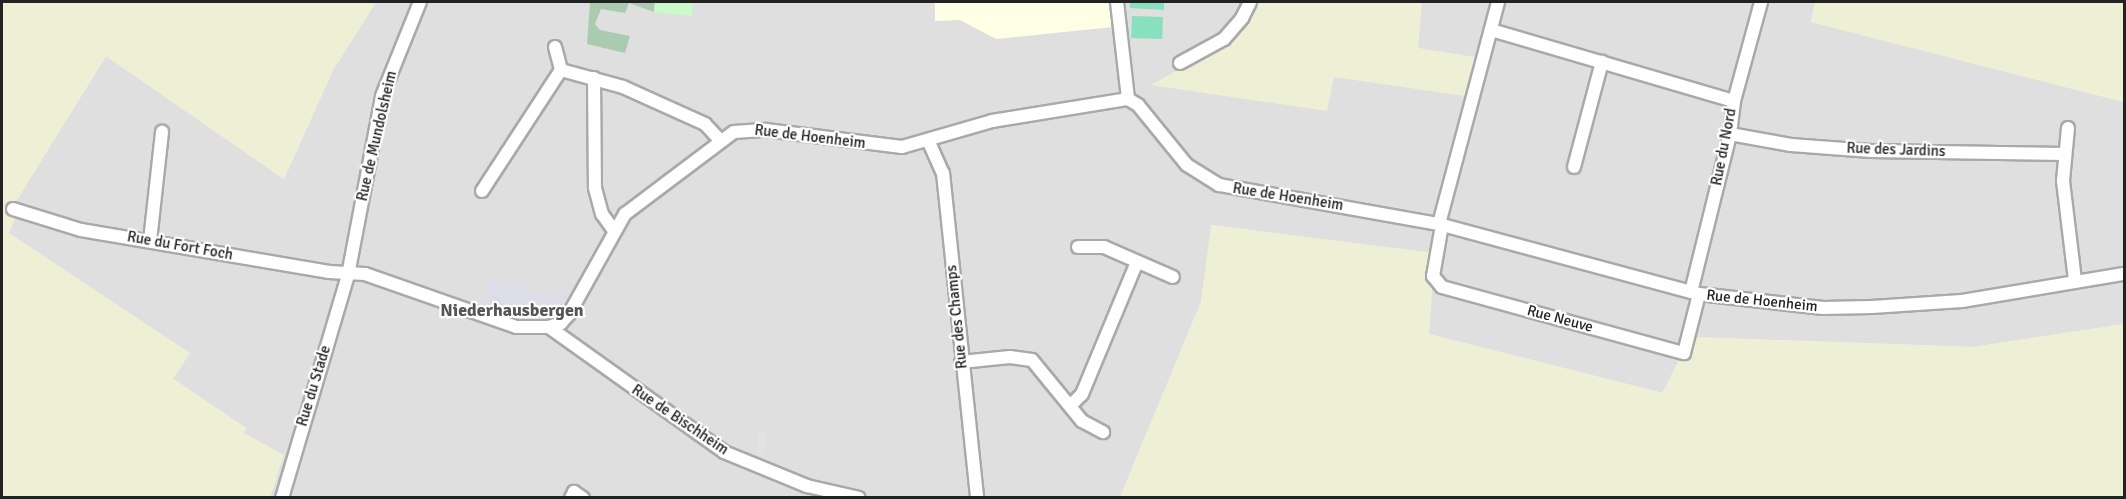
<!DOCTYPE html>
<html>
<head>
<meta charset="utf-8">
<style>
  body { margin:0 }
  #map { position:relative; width:2126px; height:499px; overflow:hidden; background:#f2efe9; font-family:Signika,sans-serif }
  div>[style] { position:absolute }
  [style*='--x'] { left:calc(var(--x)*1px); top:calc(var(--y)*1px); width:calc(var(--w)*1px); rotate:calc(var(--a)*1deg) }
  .residential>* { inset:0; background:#e0dfdf }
  .education>* { inset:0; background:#ffffe5 }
  .farmland>* { inset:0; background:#eef0d5 }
  .cemetery>* { inset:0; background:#aacbaf }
  .park>* { inset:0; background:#c8facc }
  .pitch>* { inset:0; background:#88e0be; transform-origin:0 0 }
  .parking>* { inset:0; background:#e2e2e2; transform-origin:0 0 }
  .plaza>* { inset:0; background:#dddde8 }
  .roads { filter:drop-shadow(2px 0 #a9a9a9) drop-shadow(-2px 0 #a9a9a9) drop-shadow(0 2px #a9a9a9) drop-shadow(0 -2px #a9a9a9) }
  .minor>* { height:12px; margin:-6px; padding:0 6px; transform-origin:6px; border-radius:6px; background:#fff }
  span { translate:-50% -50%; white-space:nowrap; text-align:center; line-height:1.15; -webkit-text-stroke:4.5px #fff; paint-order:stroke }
  .street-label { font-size:15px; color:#222 }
  .quarter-label { font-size:18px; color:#555; font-weight:700 }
  .frame { position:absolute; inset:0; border:3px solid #222; pointer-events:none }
</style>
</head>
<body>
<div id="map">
  <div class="residential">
    <div style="clip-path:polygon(376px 2px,1815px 2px,1811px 22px,2124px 102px,2124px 324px,1973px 347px,1691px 337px,1663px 393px,1428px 334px,1435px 254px,1212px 225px,1201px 302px,1120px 497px,270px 497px,277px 478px,243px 433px,246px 428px,172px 378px,189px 354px,8px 233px,16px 217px,8px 214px,106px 56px,284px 179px,333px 70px)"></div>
  </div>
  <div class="education">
    <div style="clip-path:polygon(935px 2px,1110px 2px,1113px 27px,996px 39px,960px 20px,935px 21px)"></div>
  </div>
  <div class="farmland">
    <div style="clip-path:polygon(2px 2px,376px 2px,333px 70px,284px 179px,106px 56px,9px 213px,16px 216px,9px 233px,190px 353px,173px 379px,246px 428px,244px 433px,284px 455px,270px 497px,2px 497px)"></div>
    <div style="clip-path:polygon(1253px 2px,1422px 2px,1418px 48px,1475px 57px,1465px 96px,1334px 77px,1327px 111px,1151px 85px,1205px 55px)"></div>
    <div style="clip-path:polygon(1815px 2px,2124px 2px,2124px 102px,1811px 22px)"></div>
    <div style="clip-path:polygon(1211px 225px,1435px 253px,1429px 334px,1662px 393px,1691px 337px,1973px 347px,2124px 324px,2124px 497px,1120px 498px,1201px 302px)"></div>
  </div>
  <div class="cemetery">
    <div style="clip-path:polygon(590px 2px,655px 2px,654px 12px,629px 3px,625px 13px,601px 9px,595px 24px,600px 30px,630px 36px,625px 53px,587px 44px)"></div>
  </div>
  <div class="park">
    <div style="clip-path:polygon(655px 2px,693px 2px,692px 16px,654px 12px)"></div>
  </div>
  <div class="pitch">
    <div style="clip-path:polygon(1130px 2px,1164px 2px,1164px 10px,1130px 8px)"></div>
    <div style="left:1132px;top:16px;width:31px;height:22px;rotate:2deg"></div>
  </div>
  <div class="parking">
    <div style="left:759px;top:431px;width:8px;height:25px;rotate:7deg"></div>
  </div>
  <div class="plaza">
    <div style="clip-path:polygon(489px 281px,525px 282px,524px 292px,570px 296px,556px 318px,516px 321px,478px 309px)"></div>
  </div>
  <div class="roads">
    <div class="minor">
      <div style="--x:1117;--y:2;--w:98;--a:83.5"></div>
      <div style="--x:1491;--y:30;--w:253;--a:16.3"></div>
      <div style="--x:555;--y:47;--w:24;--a:75"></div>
      <div style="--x:561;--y:70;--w:64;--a:15.3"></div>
      <div style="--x:623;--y:87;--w:90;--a:24.3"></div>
      <div style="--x:705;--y:124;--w:22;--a:47"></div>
      <div style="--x:1180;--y:63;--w:50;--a:-28.6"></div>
      <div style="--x:1224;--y:39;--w:28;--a:-49"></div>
      <div style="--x:1242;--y:18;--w:18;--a:-63"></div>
      <div style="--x:594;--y:78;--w:110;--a:89.5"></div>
      <div style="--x:595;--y:188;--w:27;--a:75"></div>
      <div style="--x:602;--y:214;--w:19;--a:54"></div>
      <div style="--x:2068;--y:128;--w:53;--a:95.4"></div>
      <div style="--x:2063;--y:181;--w:100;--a:83.1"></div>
      <div style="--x:1730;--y:134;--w:62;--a:10.2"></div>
      <div style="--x:1791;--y:145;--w:80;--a:4.3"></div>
      <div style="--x:1871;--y:151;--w:193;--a:0.9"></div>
      <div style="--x:928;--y:140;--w:36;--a:66"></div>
      <div style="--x:943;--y:173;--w:327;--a:84"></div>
      <div style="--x:1574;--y:167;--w:109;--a:-75.1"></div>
      <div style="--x:482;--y:191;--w:145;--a:-56.9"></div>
      <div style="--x:13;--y:209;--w:71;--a:17.2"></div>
      <div style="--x:81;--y:230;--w:252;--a:9.6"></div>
      <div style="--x:329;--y:272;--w:36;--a:3"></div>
      <div style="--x:365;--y:274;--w:160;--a:19.3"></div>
      <div style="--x:516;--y:327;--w:33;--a:0"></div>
      <div style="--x:549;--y:327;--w:13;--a:-18"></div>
      <div style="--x:561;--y:323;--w:12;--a:-48"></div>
      <div style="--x:569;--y:314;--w:115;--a:-60.8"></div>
      <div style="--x:625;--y:214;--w:136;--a:-37"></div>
      <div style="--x:734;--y:132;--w:32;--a:-4"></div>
      <div style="--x:766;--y:130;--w:137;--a:7.1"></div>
      <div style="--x:902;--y:147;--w:94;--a:-16.1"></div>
      <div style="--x:992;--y:121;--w:138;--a:-9.2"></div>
      <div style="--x:1128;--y:99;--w:12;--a:31"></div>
      <div style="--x:1138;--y:105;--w:77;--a:50.8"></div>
      <div style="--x:1187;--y:165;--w:38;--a:32"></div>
      <div style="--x:1219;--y:185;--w:223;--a:10.1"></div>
      <div style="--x:1439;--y:224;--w:269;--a:15.1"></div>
      <div style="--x:1699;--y:294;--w:125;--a:6.4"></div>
      <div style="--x:1823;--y:308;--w:49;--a:-1.2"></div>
      <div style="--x:1872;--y:307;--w:90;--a:-3.8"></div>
      <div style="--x:1962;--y:301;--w:164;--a:-9.5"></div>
      <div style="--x:1439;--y:224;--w:230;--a:-75.1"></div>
      <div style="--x:1442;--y:225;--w:52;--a:100"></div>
      <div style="--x:1433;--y:276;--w:14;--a:51"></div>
      <div style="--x:1442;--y:287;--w:251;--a:15.3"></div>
      <div style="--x:1684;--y:353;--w:61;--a:-75.7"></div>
      <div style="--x:150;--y:241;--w:110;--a:-83.7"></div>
      <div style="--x:1078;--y:247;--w:26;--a:0"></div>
      <div style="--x:1104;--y:247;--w:75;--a:23.5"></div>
      <div style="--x:1691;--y:292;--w:163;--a:-76.1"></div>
      <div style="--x:1730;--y:134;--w:33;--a:-83"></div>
      <div style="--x:1734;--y:101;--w:103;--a:-74.7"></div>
      <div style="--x:549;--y:327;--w:215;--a:35.5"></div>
      <div style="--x:724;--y:452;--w:90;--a:22.3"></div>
      <div style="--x:807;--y:486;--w:53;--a:13"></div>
      <div style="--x:961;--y:362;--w:49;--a:-5.8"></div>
      <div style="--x:1010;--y:357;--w:22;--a:8"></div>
      <div style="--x:1032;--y:360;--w:79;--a:50.7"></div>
      <div style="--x:1082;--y:421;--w:24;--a:28"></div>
      <div style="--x:1070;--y:406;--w:17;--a:-45"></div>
      <div style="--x:1082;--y:394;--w:143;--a:-67.4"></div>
      <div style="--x:282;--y:498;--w:233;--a:-73.5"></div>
      <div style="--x:348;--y:275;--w:182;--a:-79.2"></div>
      <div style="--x:382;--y:96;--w:101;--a:-68"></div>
      <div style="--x:571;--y:498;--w:7;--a:-63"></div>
      <div style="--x:574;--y:492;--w:11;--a:34"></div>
    </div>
  </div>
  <div class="street-label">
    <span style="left:377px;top:136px;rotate:-77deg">Rue de Mundolsheim</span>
    <span style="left:810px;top:137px;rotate:7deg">Rue de Hoenheim</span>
    <span style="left:1724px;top:147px;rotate:-79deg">Rue du Nord</span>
    <span style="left:1896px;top:150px;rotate:2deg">Rue des Jardins</span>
    <span style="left:1288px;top:197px;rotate:9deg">Rue de Hoenheim</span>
    <span style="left:180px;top:246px;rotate:10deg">Rue du Fort Foch</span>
    <span style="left:1762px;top:301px;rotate:6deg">Rue de Hoenheim</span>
    <span style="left:957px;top:317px;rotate:-96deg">Rue des Champs</span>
    <span style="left:1560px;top:319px;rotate:15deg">Rue Neuve</span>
    <span style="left:314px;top:386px;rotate:-73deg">Rue du Stade</span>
    <span style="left:680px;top:420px;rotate:34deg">Rue de Bischheim</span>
  </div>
  <div class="quarter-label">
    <span style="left:512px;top:310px">Niederhausbergen</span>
  </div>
  <div class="frame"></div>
</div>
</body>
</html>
